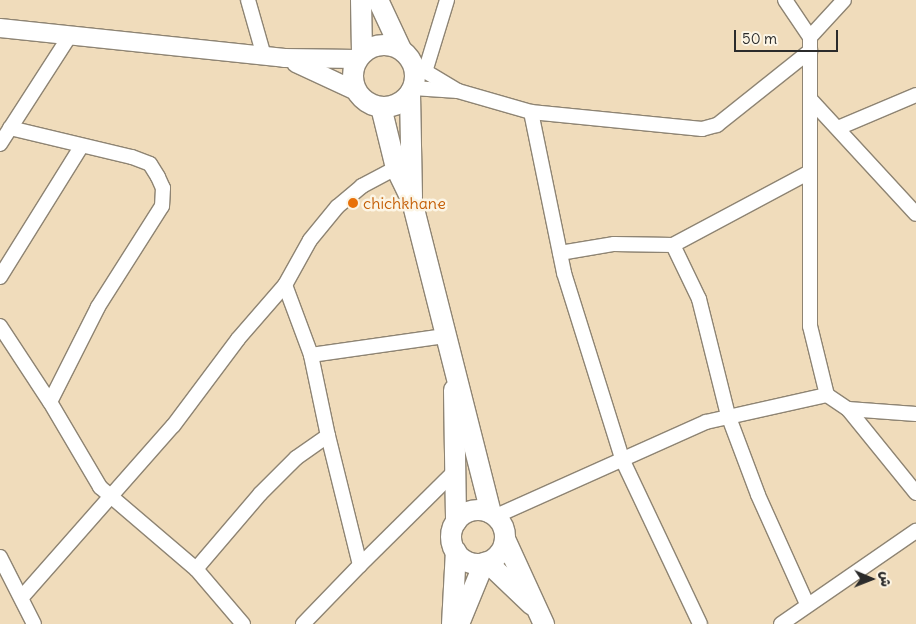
<!DOCTYPE html>
<html>
<head>
<meta charset="utf-8">
<style>
  body { margin:0 }
  #map { position:relative; width:916px; height:624px; overflow:hidden; background:#f0dcbb; font-family:Delius,"Playpen Sans Arabic",sans-serif }
  div>[style] { position:absolute }
  [style*='--x'] { left:calc(var(--x)*1px); top:calc(var(--y)*1px); width:calc(var(--w)*1px); rotate:calc(var(--a)*1deg) }
  .roads { filter:drop-shadow(1px 0 #8e8473) drop-shadow(-1px 0 #8e8473) drop-shadow(0 1px #8e8473) drop-shadow(0 -1px #8e8473) }
  .minor>* { height:14px; margin:-7px; padding:0 7px; transform-origin:7px; border-radius:7px; background:#fff }
  .tertiary>* { height:18px; margin:-9px; padding:0 9px; transform-origin:9px; border-radius:9px; background:#fff }
  .secondary>* { height:20px; margin:-10px; padding:0 10px; transform-origin:10px; border-radius:10px; background:#fff }
  .secondary>.ring { margin:-10px; padding:0; box-sizing:content-box; background:none; border:20px solid #fff; border-radius:50% }
  .dots>* { width:14px; height:14px; translate:-50% -50%; box-sizing:border-box; border:2px solid #fcf5e5; border-radius:50% }
  span { translate:-50% -50%; white-space:nowrap; text-align:center; line-height:1.15; -webkit-text-stroke:5px #fcf5e5; paint-order:stroke }
  .food-label { font-size:16px; color:#c56008 }
  .left { translate:0 -50%; text-align:left }
  .north { position:absolute; left:846px; top:554px; width:50px; height:50px; -webkit-text-stroke:4px #fcf5e5; paint-order:stroke; rotate:91deg; font-size:14px; font-weight:700; line-height:20px; text-align:center; color:#2b2b2b }
  .north::after { content:''; display:block; margin:auto; width:18px; height:22px; background:#2b2b2b; clip-path:polygon(50% 0,100% 100%,50% 72%,0 100%) }
  .scale { position:absolute; left:734px; top:30px; width:104px; height:22px; box-sizing:border-box; border:2px solid #2b2b2b; border-top:0; padding-left:6px; font-size:15px; line-height:18px; white-space:nowrap; color:#2b2b2b; -webkit-text-stroke:4px #fcf5e5; paint-order:stroke }
</style>
</head>
<body>
<div id="map">
  <div class="roads">
    <div class="minor">
      <div style="--x:248;--y:0;--w:58;--a:74.1"></div>
      <div style="--x:785;--y:0;--w:45;--a:56"></div>
      <div style="--x:810;--y:37;--w:50;--a:-47.4"></div>
      <div style="--x:810;--y:37;--w:289;--a:90"></div>
      <div style="--x:810;--y:326;--w:71;--a:76.2"></div>
      <div style="--x:827;--y:395;--w:25;--a:34"></div>
      <div style="--x:848;--y:409;--w:108;--a:51"></div>
      <div style="--x:413;--y:64;--w:52;--a:31"></div>
      <div style="--x:458;--y:91;--w:76;--a:16"></div>
      <div style="--x:531;--y:112;--w:172;--a:5.7"></div>
      <div style="--x:702;--y:129;--w:16;--a:-15"></div>
      <div style="--x:717;--y:125;--w:119;--a:-38.5"></div>
      <div style="--x:425;--y:72;--w:75;--a:-73"></div>
      <div style="--x:413;--y:88;--w:45;--a:3.8"></div>
      <div style="--x:810;--y:99;--w:156;--a:47.3"></div>
      <div style="--x:531;--y:112;--w:164;--a:78.4"></div>
      <div style="--x:564;--y:273;--w:197;--a:72.6"></div>
      <div style="--x:623;--y:461;--w:180;--a:64.7"></div>
      <div style="--x:10;--y:128;--w:125;--a:13.4"></div>
      <div style="--x:132;--y:157;--w:19;--a:21"></div>
      <div style="--x:150;--y:164;--w:15;--a:58"></div>
      <div style="--x:158;--y:177;--w:12;--a:66"></div>
      <div style="--x:163;--y:188;--w:18;--a:93"></div>
      <div style="--x:162;--y:206;--w:120;--a:122.4"></div>
      <div style="--x:98;--y:307;--w:106;--a:116.8"></div>
      <div style="--x:50;--y:402;--w:99;--a:59.5"></div>
      <div style="--x:100;--y:487;--w:126;--a:40.5"></div>
      <div style="--x:838;--y:128;--w:85;--a:-22.9"></div>
      <div style="--x:0;--y:144;--w:127;--a:-57.2"></div>
      <div style="--x:673;--y:245;--w:60;--a:64.3"></div>
      <div style="--x:699;--y:299;--w:120;--a:76"></div>
      <div style="--x:728;--y:415;--w:85;--a:69.4"></div>
      <div style="--x:758;--y:495;--w:120;--a:65.8"></div>
      <div style="--x:560;--y:253;--w:55;--a:-9.5"></div>
      <div style="--x:614;--y:244;--w:59;--a:1"></div>
      <div style="--x:673;--y:245;--w:151;--a:-28.1"></div>
      <div style="--x:0;--y:277;--w:153;--a:-58.1"></div>
      <div style="--x:285;--y:285;--w:75;--a:69.6"></div>
      <div style="--x:311;--y:355;--w:135;--a:-8.1"></div>
      <div style="--x:0;--y:326;--w:91;--a:56.7"></div>
      <div style="--x:848;--y:409;--w:68;--a:4.2"></div>
      <div style="--x:496;--y:516;--w:230;--a:-24.1"></div>
      <div style="--x:706;--y:422;--w:124;--a:-12.6"></div>
      <div style="--x:0;--y:557;--w:75;--a:63.1"></div>
      <div style="--x:360;--y:565;--w:131;--a:-44.7"></div>
      <div style="--x:22;--y:597;--w:228;--a:-48.6"></div>
      <div style="--x:173;--y:426;--w:109;--a:-53.2"></div>
      <div style="--x:238;--y:339;--w:72;--a:-49"></div>
      <div style="--x:285;--y:285;--w:51;--a:-60.9"></div>
      <div style="--x:310;--y:240;--w:43;--a:-50.7"></div>
      <div style="--x:337;--y:207;--w:33;--a:-40"></div>
      <div style="--x:362;--y:186;--w:38;--a:-28"></div>
      <div style="--x:243;--y:624;--w:72;--a:-130.5"></div>
      <div style="--x:196;--y:569;--w:99;--a:-49.5"></div>
      <div style="--x:260;--y:494;--w:51;--a:-45"></div>
      <div style="--x:296;--y:458;--w:39;--a:-35"></div>
      <div style="--x:328;--y:436;--w:83;--a:-101.9"></div>
      <div style="--x:303;--y:624;--w:82;--a:-46"></div>
      <div style="--x:360;--y:565;--w:133;--a:-103.9"></div>
      <div style="--x:781;--y:624;--w:164;--a:-34.6"></div>
    </div>
    <div class="tertiary">
      <div style="--x:0;--y:28;--w:286;--a:6"></div>
      <div style="--x:284;--y:58;--w:73;--a:0.8"></div>
      <div style="--x:296;--y:63;--w:66;--a:25"></div>
    </div>
    <div class="secondary">
      <div style="--x:361;--y:0;--w:53;--a:88.9"></div>
      <div style="--x:378;--y:0;--w:54;--a:64.9"></div>
      <div class="ring" style="left:353px;top:45px;width:42px;height:42px"></div>
      <div style="--x:410;--y:93;--w:104;--a:88.9"></div>
      <div style="--x:381;--y:107;--w:63;--a:76.2"></div>
      <div style="--x:396;--y:168;--w:37;--a:64"></div>
      <div style="--x:412;--y:201;--w:322;--a:75.8"></div>
      <div style="--x:454;--y:390;--w:132;--a:89.1"></div>
      <div class="ring" style="left:451px;top:510px;width:34px;height:34px"></div>
      <div style="--x:505;--y:539;--w:94;--a:65.4"></div>
      <div style="--x:487;--y:562;--w:62;--a:43.7"></div>
      <div style="--x:452;--y:624;--w:73;--a:-86.9"></div>
      <div style="--x:459;--y:624;--w:66;--a:-67.7"></div>
    </div>
  </div>
  <div class="dots">
    <div style="left:353px;top:203px;background:#e8710a"></div>
  </div>
  <div class="food-label">
    <span class="left" style="left:363px;top:203px">chichkhane</span>
  </div>
  <div class="north">ش</div>
  <div class="scale">50 m</div>
</div>
</body>
</html>
